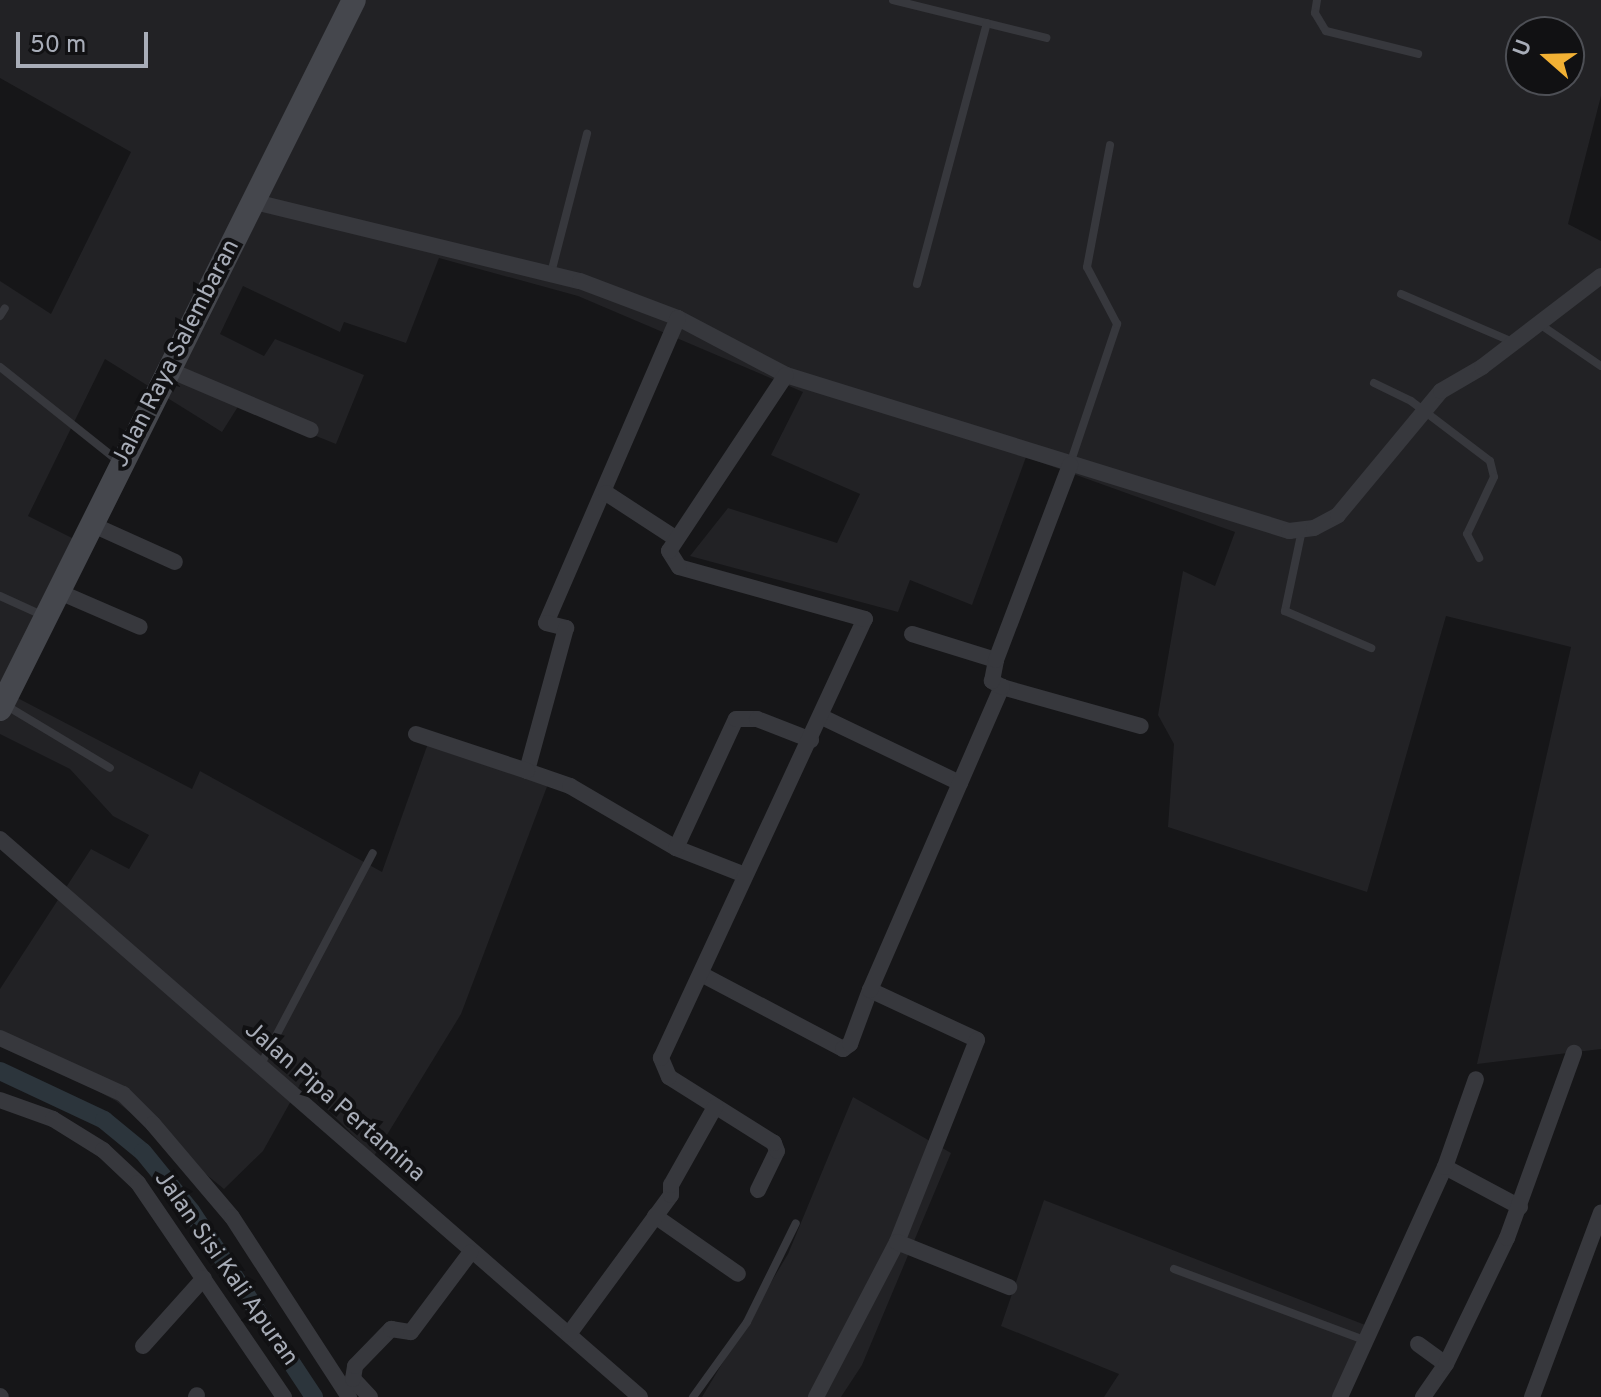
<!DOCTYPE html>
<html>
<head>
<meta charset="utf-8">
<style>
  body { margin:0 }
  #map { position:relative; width:1601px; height:1397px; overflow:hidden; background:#161618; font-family:Overpass,sans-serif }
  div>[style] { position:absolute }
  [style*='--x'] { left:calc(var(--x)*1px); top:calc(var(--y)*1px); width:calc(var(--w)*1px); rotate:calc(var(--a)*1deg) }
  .built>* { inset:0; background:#222225 }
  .canal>* { height:18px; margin:-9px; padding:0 9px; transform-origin:9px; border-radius:9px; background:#2c353c }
  .lane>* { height:8px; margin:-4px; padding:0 4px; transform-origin:4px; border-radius:4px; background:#37383d }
  .street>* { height:16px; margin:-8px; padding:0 8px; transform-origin:8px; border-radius:8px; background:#37383d }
  .secondary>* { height:24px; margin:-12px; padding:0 12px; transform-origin:12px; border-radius:12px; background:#45474d }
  span { translate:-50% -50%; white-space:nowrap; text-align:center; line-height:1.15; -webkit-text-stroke:8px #111113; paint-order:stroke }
  .street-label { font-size:24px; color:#a8adb8 }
  .north { position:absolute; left:1505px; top:16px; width:80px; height:80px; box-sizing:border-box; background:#111113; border:2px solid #4d4f55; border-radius:50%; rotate:290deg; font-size:22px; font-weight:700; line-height:32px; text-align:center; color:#a8adb8 }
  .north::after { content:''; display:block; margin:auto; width:28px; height:36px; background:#f2b134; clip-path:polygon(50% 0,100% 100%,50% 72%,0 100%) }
  .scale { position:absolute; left:16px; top:32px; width:132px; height:36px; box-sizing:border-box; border:4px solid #a8adb8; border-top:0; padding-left:10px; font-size:24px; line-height:28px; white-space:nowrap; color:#a8adb8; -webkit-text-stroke:6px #111113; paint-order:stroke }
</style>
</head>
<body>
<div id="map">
  <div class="built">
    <div style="clip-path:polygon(evenodd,0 0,1601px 0,1601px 96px,1568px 224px,1601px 241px,1601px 1049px,1477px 1064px,1571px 647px,1446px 616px,1367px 892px,1168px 827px,1174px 744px,1158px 715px,1183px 571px,1215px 586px,1235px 532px,1026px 457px,972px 605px,910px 580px,898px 612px,690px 556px,728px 508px,837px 543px,860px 494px,771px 455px,803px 392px,578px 296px,439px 258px,406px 343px,344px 322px,340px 332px,243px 286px,220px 334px,264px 356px,275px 339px,364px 375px,336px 444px,239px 405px,222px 432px,105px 359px,28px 516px,84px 544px,8px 693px,192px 789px,200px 771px,382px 872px,431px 735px,551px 776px,461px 1014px,374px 1156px,301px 1083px,263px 1151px,224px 1189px,116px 1101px,0 1037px,0 989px,91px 849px,129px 869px,149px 835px,113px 816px,70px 769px,0 734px,0 281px,51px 314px,131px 152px,0 78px,0 0,1521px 32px,1569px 32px,1569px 80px,1521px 80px,1521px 32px)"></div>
    <div style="clip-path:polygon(853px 1097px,951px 1153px,862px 1365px,841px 1397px,702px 1397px,788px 1254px)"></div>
    <div style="clip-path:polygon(1044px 1200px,1373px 1328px,1342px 1397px,1104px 1397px,1119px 1374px,1001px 1326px)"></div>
  </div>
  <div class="canal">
    <div style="--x:0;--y:1071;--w:115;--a:25.2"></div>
    <div style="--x:104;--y:1120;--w:50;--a:39.4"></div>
    <div style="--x:143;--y:1152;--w:76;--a:50.9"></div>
    <div style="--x:191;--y:1211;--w:223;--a:56.5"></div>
  </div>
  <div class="lane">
    <div style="--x:893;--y:0;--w:158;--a:13.9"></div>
    <div style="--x:1317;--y:0;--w:13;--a:99"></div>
    <div style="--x:1315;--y:13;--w:21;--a:59"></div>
    <div style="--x:1326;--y:31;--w:95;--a:14"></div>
    <div style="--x:551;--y:273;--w:144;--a:-75.5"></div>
    <div style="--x:917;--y:284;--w:270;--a:-75"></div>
    <div style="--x:1401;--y:294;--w:122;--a:23.2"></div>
    <div style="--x:0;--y:316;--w:9;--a:-58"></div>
    <div style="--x:1538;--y:323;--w:76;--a:34.3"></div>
    <div style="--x:0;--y:367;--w:151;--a:38.5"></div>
    <div style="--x:1374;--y:383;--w:41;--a:25.9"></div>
    <div style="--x:1411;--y:401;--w:99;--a:37.2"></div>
    <div style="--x:1490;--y:461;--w:16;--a:76"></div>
    <div style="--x:1494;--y:477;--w:63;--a:115.3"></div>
    <div style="--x:1467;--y:534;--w:27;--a:63"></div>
    <div style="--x:1070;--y:464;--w:148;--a:-71.4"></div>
    <div style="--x:1117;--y:324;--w:64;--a:-117.8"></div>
    <div style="--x:1087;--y:267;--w:124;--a:-79.3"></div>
    <div style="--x:1302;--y:530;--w:83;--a:101.9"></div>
    <div style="--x:1285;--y:611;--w:94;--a:23.3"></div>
    <div style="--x:0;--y:596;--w:48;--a:24.4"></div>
    <div style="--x:7;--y:706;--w:120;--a:31"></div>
    <div style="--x:259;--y:1068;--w:243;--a:-62.1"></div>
    <div style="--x:1174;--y:1269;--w:203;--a:20.5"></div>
    <div style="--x:693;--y:1397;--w:92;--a:-54.2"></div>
    <div style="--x:747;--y:1322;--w:110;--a:-63.7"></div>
  </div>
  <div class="street">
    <div style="--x:255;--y:202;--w:334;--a:13.7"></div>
    <div style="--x:580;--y:281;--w:105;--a:20.7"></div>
    <div style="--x:678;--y:318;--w:122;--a:27.8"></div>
    <div style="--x:786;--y:375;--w:527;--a:17.23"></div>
    <div style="--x:1289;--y:531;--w:25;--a:-7"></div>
    <div style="--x:1314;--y:528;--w:27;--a:-28"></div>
    <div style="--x:1338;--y:515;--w:161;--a:-50.3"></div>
    <div style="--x:1441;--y:391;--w:48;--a:-30.3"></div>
    <div style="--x:1482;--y:367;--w:150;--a:-37.4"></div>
    <div style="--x:678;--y:318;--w:332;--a:113.4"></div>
    <div style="--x:546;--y:623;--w:21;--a:14"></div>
    <div style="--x:566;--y:628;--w:148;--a:105.3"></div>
    <div style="--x:527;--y:771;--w:46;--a:19.2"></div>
    <div style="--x:570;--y:786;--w:123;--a:30.3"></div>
    <div style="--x:676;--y:848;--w:74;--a:21.4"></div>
    <div style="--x:167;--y:369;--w:156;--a:23"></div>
    <div style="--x:606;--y:493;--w:82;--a:33.1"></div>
    <div style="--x:91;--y:524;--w:92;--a:24.3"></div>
    <div style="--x:57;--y:591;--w:90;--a:23.4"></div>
    <div style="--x:912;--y:634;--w:88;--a:17.2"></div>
    <div style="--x:1002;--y:687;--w:144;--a:15.7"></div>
    <div style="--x:822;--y:717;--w:153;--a:25.6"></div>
    <div style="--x:416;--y:734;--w:117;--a:18.4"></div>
    <div style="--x:0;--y:839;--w:849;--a:41.08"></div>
    <div style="--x:676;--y:848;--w:142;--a:-65.1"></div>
    <div style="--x:736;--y:719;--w:21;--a:0"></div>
    <div style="--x:757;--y:719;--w:58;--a:21.3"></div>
    <div style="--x:701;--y:974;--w:161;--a:27.8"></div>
    <div style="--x:843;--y:1049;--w:9;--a:-36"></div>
    <div style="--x:850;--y:1044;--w:58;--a:-69.7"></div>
    <div style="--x:870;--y:990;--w:118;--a:25"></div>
    <div style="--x:977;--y:1040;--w:217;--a:111.6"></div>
    <div style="--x:897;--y:1242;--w:175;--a:117.6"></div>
    <div style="--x:870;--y:990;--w:331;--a:-66.5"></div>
    <div style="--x:1002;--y:687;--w:12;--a:-149"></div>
    <div style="--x:992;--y:681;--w:21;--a:-79"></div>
    <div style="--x:996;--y:660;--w:209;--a:-69.2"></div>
    <div style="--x:0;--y:1038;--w:135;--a:24.5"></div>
    <div style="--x:123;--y:1094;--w:42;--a:45"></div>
    <div style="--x:153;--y:1124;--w:122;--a:49.7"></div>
    <div style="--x:232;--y:1217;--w:215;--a:57"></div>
    <div style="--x:0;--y:1100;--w:56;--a:19.7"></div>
    <div style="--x:53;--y:1119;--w:59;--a:31.8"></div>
    <div style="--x:103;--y:1150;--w:48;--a:43.3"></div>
    <div style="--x:138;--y:1183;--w:259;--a:55.7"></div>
    <div style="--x:1445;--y:1167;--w:85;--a:28.1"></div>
    <div style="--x:758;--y:1190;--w:43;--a:-64"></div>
    <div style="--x:777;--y:1151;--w:9;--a:-111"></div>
    <div style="--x:774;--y:1143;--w:124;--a:-147.8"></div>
    <div style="--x:669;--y:1077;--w:21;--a:-113"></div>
    <div style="--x:661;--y:1058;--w:484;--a:-65.1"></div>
    <div style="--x:865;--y:619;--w:193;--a:-164.4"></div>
    <div style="--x:679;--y:567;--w:19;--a:-122"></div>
    <div style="--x:669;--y:551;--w:211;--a:-56.4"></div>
    <div style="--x:655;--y:1216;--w:101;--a:34.9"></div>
    <div style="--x:897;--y:1242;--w:121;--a:21.9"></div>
    <div style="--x:569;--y:1334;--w:172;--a:-53.7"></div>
    <div style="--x:671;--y:1195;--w:10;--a:-90"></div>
    <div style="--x:671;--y:1185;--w:90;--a:-60.6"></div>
    <div style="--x:1418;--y:1344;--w:34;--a:36"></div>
    <div style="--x:143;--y:1346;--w:91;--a:-48.1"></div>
    <div style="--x:0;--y:1396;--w:1;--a:45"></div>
    <div style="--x:196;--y:1397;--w:2;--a:-63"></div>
    <div style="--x:370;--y:1397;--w:25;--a:-133"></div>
    <div style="--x:353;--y:1379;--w:13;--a:-81"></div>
    <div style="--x:355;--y:1366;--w:52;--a:-45.8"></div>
    <div style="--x:391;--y:1329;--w:20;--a:9"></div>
    <div style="--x:411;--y:1332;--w:99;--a:-53.2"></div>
    <div style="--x:1340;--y:1397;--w:253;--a:-65.5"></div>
    <div style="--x:1445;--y:1167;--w:93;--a:-70.6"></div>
    <div style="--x:1423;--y:1397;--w:40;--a:-55.1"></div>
    <div style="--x:1446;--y:1364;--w:140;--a:-64.2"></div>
    <div style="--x:1507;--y:1238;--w:197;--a:-70.1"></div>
    <div style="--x:1532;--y:1397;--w:197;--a:-69.5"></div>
  </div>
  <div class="secondary">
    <div style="--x:0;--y:709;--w:792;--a:-63.47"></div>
  </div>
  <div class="street-label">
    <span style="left:177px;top:354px;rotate:-63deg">Jalan Raya Salembaran</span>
    <span style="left:334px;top:1103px;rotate:41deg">Jalan Pipa Pertamina</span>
    <span style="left:225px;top:1269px;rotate:55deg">Jalan Sisi Kali Apuran</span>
  </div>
  <div class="north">U</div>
  <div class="scale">50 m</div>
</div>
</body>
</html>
